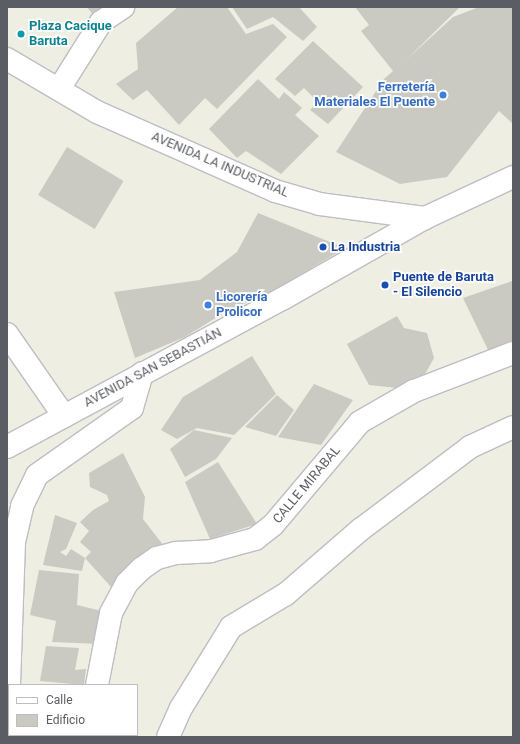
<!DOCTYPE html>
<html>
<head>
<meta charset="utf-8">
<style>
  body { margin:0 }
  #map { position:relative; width:520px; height:744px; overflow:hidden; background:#eeeee2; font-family:Roboto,sans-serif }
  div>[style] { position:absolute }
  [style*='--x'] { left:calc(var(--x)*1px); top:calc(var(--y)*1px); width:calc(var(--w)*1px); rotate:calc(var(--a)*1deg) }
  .building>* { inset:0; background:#cbcac2; transform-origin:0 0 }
  .roads { filter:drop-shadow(1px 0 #bdbec4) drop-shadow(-1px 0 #bdbec4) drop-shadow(0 1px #bdbec4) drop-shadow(0 -1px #bdbec4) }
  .minor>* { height:22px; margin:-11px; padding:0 11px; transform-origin:11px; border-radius:11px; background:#fff }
  .dots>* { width:11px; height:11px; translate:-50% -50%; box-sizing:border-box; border:2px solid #fff; border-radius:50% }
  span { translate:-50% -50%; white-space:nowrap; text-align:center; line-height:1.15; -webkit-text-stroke:3.5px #fff; paint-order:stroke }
  .culture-label { font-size:13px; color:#0d838f; font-weight:700 }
  .left { translate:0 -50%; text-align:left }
  .shop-label { font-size:13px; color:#366cbe; font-weight:700 }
  .right { translate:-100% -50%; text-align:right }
  .street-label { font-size:13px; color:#5b5d64 }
  .transit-label { font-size:13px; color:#164399; font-weight:700 }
  .frame { position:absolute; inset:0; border:8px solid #5b5d64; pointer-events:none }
  .legend { position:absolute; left:8px; top:684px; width:130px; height:52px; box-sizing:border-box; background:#fff; border:1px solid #bdbec1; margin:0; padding:5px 7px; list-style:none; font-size:12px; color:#5b5d64 }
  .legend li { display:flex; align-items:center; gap:8px; height:20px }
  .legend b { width:20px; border:1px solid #bdbec1 }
</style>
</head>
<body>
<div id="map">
  <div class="building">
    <div style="clip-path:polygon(87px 7px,103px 7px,93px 15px)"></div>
    <div style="clip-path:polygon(178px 7px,227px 7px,246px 34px,273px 24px,287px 37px,217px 109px,205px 98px,179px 125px,147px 90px,133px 100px,116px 84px,138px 69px,136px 43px)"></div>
    <div style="clip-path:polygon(232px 7px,299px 7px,317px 27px,303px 41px,273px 17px,247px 29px)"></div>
    <div style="clip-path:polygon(355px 7px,460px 7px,406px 60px,453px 17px,479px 7px,513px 7px,513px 124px,499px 111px,447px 177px,400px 184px,336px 152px,384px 79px,393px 71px,361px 31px,369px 25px)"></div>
    <div style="clip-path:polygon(313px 41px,363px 87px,328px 124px,310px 110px,318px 102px,304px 88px,295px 96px,275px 79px)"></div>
    <div style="clip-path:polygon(258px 79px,279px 99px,284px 92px,302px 108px,295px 115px,319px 136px,281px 174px,246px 151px,237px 158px,209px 129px)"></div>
    <div style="left:67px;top:147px;width:66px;height:56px;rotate:31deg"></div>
    <div style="clip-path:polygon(258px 213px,345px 248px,266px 295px,230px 309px,185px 337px,135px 358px,114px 292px,200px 280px,237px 252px)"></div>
    <div style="clip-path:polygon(512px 281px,513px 347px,490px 354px,463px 298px)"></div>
    <div style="clip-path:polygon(397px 316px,404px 328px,427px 333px,434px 358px,420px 383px,406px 389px,369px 385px,347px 344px)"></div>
    <div style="clip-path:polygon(252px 356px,276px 394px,234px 435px,197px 428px,177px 439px,161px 430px,183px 397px)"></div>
    <div style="clip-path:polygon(314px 384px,353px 400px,321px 445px,278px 437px)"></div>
    <div style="clip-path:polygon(277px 395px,294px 410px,276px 436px,245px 427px)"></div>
    <div style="clip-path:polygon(194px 430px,232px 438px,216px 459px,185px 477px,170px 449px)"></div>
    <div style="clip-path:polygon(123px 453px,145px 497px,143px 519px,164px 546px,137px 560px,111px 587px,85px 558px,91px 552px,80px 542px,89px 531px,80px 522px,93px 510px,109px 501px,107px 495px,90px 487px,89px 473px)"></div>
    <div style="clip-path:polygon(218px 462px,257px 524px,210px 539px,185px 482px)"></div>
    <div style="clip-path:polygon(55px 515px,77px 523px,66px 549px,60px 552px,66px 556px,71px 549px,85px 558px,82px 571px,43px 565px)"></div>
    <div style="clip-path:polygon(39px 570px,79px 574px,77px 605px,106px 612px,101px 644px,52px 642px,56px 621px,30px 615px)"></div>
    <div style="clip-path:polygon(46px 646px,79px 648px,75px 670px,86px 669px,84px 685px,40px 681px)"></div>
    <div style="clip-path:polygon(29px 735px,69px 735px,29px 737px)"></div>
  </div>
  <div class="roads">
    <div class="minor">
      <div style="--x:7;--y:59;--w:104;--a:30.5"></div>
      <div style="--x:97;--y:112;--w:195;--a:23.9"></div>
      <div style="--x:275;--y:191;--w:47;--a:16.1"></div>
      <div style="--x:320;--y:204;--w:106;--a:7.6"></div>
      <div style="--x:59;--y:89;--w:79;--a:-57.9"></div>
      <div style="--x:101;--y:22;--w:27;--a:-34"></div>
      <div style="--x:7;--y:334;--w:100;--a:55.2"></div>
      <div style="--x:7;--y:447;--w:315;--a:-28.3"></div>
      <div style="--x:284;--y:298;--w:162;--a:-29.6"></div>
      <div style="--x:425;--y:218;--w:97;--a:-25"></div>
      <div style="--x:9;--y:685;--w:143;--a:-88"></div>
      <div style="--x:14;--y:542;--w:37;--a:-77"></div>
      <div style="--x:22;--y:506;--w:34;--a:-64"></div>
      <div style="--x:37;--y:475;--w:116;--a:-35.2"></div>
      <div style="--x:132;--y:408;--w:36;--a:-74"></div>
      <div style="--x:97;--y:685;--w:73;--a:-79"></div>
      <div style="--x:111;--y:613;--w:34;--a:-62"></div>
      <div style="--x:127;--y:583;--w:20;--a:-45"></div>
      <div style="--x:141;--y:569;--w:19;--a:-35"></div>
      <div style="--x:157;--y:558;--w:20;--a:-15"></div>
      <div style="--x:176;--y:553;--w:35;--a:-3"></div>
      <div style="--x:211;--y:551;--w:46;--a:-15.3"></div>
      <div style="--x:255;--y:539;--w:23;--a:-38"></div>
      <div style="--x:273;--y:525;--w:135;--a:-49.8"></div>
      <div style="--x:360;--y:422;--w:62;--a:-29.9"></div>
      <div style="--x:414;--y:391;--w:106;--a:-21"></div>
      <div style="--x:8;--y:737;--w:51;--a:-88.9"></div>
      <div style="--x:86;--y:737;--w:2;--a:-90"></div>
      <div style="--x:168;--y:737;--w:32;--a:-66"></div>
      <div style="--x:181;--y:708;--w:95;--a:-58.3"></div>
      <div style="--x:231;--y:627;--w:64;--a:-31"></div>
      <div style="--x:286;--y:594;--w:98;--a:-40.9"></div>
      <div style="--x:360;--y:530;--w:138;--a:-37"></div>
      <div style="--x:470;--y:447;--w:47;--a:-24.9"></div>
    </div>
  </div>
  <div class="dots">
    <div style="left:21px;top:34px;background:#0f9aa8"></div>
    <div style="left:443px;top:95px;background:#3f7fe0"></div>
    <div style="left:323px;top:247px;background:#1a4fb4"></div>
    <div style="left:385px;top:285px;background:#1a4fb4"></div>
    <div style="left:208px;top:305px;background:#3f7fe0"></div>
  </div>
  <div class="culture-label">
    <span class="left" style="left:29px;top:34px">Plaza Cacique<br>Baruta</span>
  </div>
  <div class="shop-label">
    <span class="right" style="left:435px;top:95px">Ferretería<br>Materiales El Puente</span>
    <span class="left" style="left:216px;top:305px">Licorería<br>Prolicor</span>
  </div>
  <div class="street-label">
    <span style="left:220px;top:165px;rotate:23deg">AVENIDA LA INDUSTRIAL</span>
    <span style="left:153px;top:368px;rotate:-28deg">AVENIDA SAN SEBASTIÁN</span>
    <span style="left:307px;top:485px;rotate:-50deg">CALLE MIRABAL</span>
  </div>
  <div class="transit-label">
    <span class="left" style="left:331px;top:247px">La Industria</span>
    <span class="left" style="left:393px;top:285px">Puente de Baruta<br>- El Silencio</span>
  </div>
  <div class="frame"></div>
  <ul class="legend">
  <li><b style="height:5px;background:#fff"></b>Calle</li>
  <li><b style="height:11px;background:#cbcac2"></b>Edificio</li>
  </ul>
</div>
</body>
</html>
